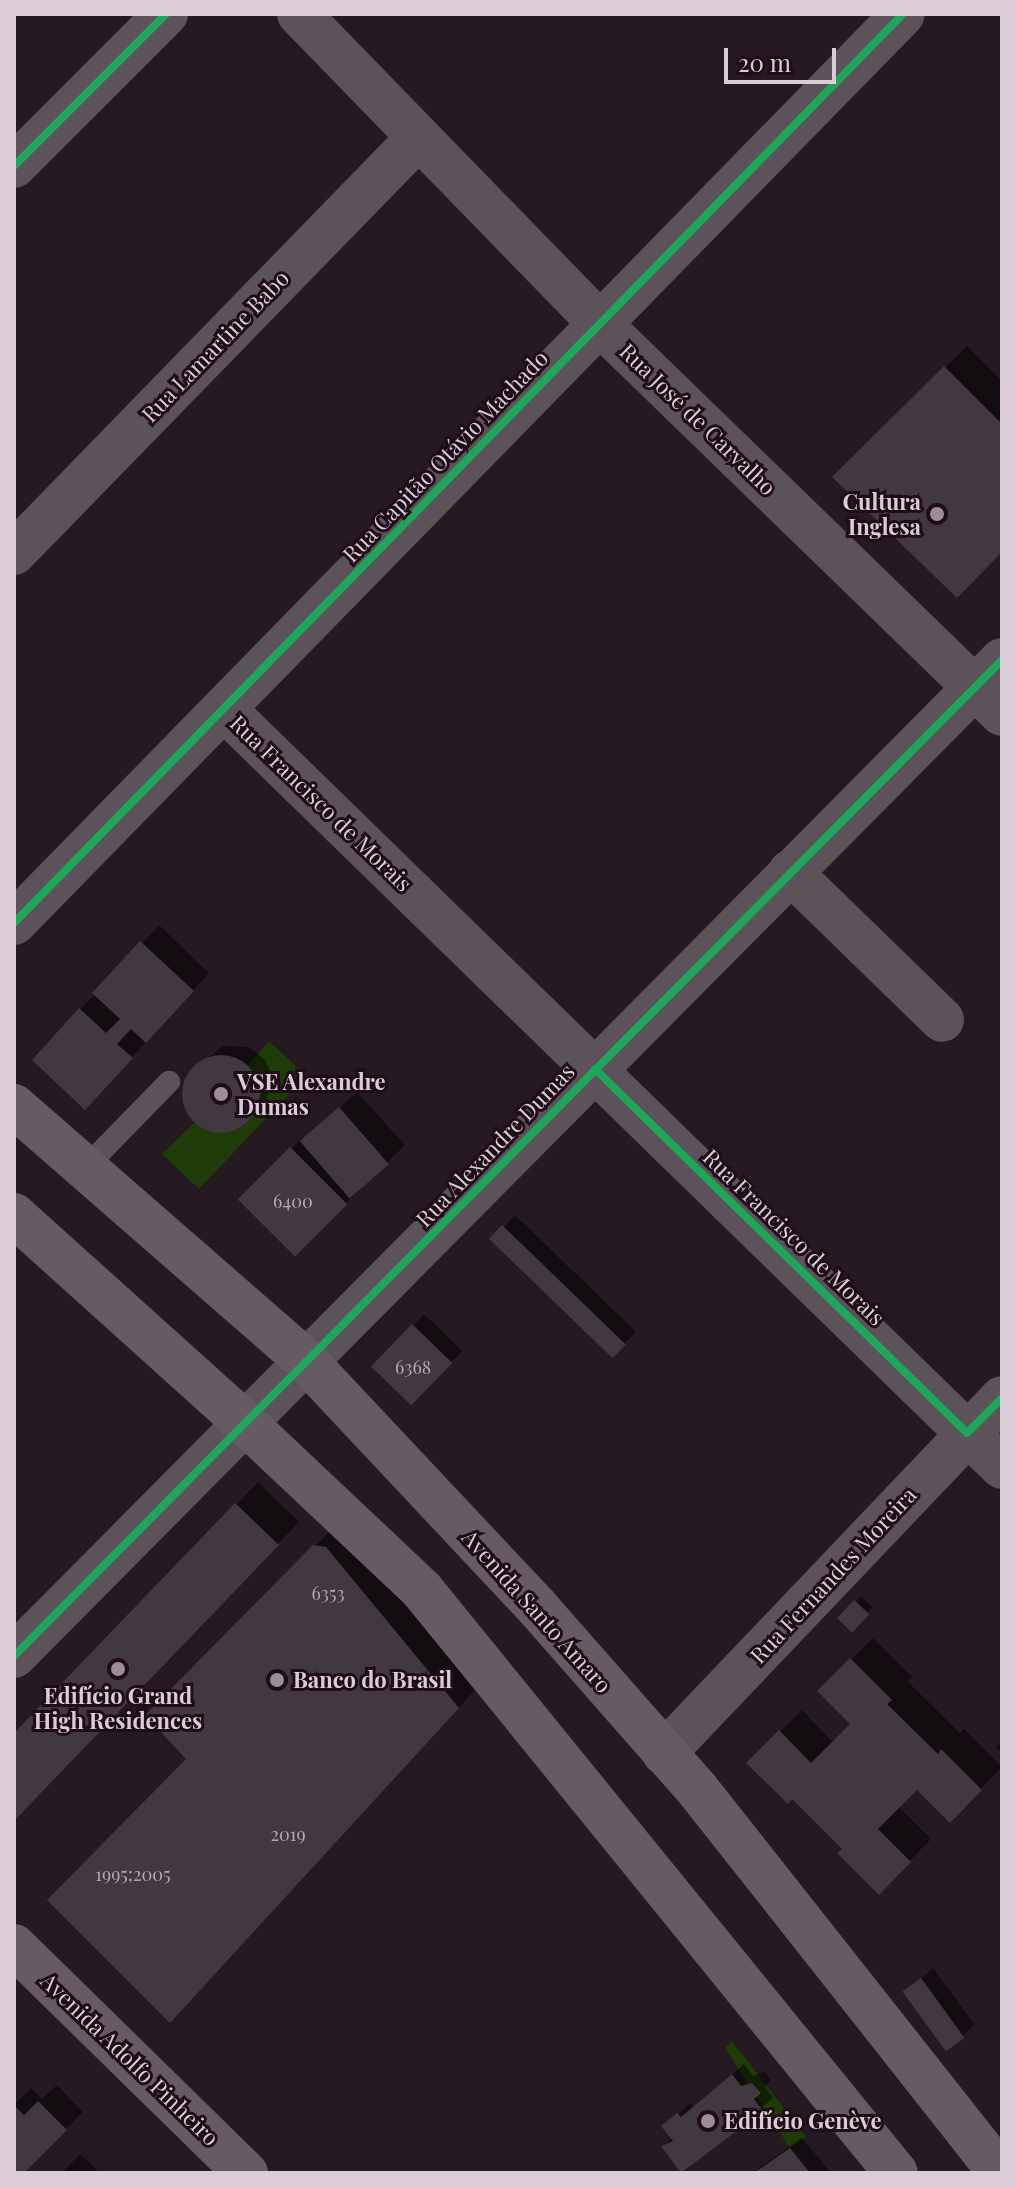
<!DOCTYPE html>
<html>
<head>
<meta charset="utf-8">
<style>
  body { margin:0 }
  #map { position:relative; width:1016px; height:2187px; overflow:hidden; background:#251a22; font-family:"Playfair Display",serif }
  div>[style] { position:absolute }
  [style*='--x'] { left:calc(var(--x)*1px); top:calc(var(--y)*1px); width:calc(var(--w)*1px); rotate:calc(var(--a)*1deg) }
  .green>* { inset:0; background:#1f3c08 }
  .shadow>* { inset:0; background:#0007; transform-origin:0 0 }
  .building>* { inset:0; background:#42383f; transform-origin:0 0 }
  .round { border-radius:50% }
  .service>* { height:22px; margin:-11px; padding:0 11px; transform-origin:11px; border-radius:11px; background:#5c5259 }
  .minor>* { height:44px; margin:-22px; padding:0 22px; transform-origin:22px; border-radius:22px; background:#5c5259 }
  .tertiary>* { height:44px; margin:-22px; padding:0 22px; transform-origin:22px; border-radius:22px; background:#5c5259 }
  .primary>* { height:44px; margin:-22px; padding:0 22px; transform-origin:22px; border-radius:22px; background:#665a63 }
  .cycleway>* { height:8px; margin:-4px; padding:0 4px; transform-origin:4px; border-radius:4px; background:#20a55d }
  .dots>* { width:22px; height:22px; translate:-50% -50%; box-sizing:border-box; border:4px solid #1f0d1a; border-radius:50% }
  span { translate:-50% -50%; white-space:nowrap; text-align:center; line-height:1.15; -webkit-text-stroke:6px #1f0d1a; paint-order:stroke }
  .number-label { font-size:18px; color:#b4a8b0 }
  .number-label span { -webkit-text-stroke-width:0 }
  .street-label { font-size:22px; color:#dacdd5 }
  .poi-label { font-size:22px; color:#dacdd5; font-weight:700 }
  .right { translate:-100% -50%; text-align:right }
  .left { translate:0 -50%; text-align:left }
  .frame { position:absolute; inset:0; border:16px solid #dacdd5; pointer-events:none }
  .scale { position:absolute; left:724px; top:48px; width:112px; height:36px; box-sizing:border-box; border:4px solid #dacdd5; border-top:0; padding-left:10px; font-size:24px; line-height:28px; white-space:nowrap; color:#dacdd5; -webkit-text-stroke:6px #1f0d1a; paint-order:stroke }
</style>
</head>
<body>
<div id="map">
  <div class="green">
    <div style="clip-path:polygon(269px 1041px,306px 1076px,199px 1189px,162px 1154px,194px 1123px,219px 1133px,239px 1129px,250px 1121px,257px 1109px,260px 1089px,248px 1065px)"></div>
    <div style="clip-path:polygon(732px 2041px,806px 2137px,790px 2148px,725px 2048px)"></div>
  </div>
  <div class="shadow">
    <div style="clip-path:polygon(967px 346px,1002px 381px,1002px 550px,835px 477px)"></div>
    <div style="clip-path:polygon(159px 925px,209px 973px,102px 1090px,80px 1010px)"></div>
    <div style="clip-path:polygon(223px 1046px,249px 1047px,264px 1059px,270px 1070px,270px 1089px,265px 1102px,253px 1114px,238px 1128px,226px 1131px,201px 1125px,191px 1116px,184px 1098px,190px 1073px)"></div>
    <div style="clip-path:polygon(357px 1092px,405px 1145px,295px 1253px,241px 1199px,303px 1137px,306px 1139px)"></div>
    <div style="left:515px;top:1215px;width:168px;height:33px;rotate:44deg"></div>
    <div style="clip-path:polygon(424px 1314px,462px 1351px,411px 1404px,413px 1326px)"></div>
    <div style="clip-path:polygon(258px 1482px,299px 1522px,14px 1819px,14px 1736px)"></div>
    <div style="clip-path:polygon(332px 1529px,344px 1531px,475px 1690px,187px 2004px,189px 1759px,147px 1715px)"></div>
    <div style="left:861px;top:1596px;width:16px;height:30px;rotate:43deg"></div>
    <div style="clip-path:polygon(873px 1638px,912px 1677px,908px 1682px,960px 1733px,964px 1729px,1002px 1767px,950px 1820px,917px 1787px,898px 1806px,931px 1839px,879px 1892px,845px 1849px,792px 1797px,749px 1763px,802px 1710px,834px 1743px,853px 1724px,820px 1691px)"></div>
    <div style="clip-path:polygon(1002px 1741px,1002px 1753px,996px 1747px)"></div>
    <div style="clip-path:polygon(933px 1968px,974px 2024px,963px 2036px,917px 1982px)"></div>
    <div style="clip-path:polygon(744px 2064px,753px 2076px,765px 2072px,771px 2080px,765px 2087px,773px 2098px,683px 2172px,664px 2146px,673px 2137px,673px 2119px,690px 2103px,694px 2106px)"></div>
    <div style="clip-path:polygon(57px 2085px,83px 2112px,21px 2173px,14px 2173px,14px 2105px,31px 2088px,42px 2099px)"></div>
    <div style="clip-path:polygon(802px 2138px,831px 2173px,754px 2173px,759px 2168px)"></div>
    <div style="clip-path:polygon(80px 2154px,100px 2173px,62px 2173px)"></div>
  </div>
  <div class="building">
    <div style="clip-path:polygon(944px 366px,1002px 424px,1002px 552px,957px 598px,832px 477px)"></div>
    <div style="clip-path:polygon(140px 941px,194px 991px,146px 1043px,131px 1029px,117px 1044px,133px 1058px,85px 1110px,32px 1060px,79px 1008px,106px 1033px,120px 1019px,92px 993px)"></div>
    <div class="round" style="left:182px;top:1055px;width:78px;height:78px"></div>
    <div style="left:339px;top:1107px;width:76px;height:52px;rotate:49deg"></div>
    <div style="left:290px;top:1147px;width:81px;height:74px;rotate:45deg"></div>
    <div style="left:502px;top:1225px;width:172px;height:19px;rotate:44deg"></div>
    <div style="left:412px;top:1324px;width:56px;height:59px;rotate:44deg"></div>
    <div style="clip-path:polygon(235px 1503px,279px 1545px,14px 1821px,14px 1733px)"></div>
    <div style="clip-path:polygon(313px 1545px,326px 1547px,459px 1708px,170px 2023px,47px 1900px,186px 1759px,145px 1715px)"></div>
    <div style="left:854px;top:1600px;width:21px;height:25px;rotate:43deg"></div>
    <div style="clip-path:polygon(850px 1658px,892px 1700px,887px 1704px,938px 1754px,941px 1749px,982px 1790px,950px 1823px,917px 1790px,878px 1829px,911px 1862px,879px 1895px,837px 1853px,842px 1849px,792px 1799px,788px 1804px,746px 1763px,779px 1730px,811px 1763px,850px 1724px,817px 1691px)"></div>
    <div style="left:921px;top:1978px;width:74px;height:23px;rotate:54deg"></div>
    <div style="clip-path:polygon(732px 2074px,741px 2086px,752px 2083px,761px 2093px,754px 2099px,763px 2111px,681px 2173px,661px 2146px,673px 2141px,661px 2126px,677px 2113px,681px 2117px)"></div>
    <div style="clip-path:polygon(38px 2101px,67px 2130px,24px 2173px,14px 2173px,14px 2105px,24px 2115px)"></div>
    <div style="clip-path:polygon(790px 2148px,810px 2173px,754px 2173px)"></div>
  </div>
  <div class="service">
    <div style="--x:84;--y:1169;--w:122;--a:-45.7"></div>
  </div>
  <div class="minor">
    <div style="--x:299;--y:14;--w:432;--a:45.8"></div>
    <div style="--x:600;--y:324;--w:560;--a:44.13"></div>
    <div style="--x:14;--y:553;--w:578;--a:-45.77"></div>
    <div style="--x:224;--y:709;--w:1086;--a:44.25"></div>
    <div style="--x:790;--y:872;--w:212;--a:44.2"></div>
    <div style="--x:14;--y:923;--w:1271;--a:-45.64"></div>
    <div style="--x:664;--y:1753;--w:490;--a:-46.4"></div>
  </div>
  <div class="tertiary">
    <div style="--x:14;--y:166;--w:215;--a:-45"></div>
    <div style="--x:14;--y:1656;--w:1403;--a:-45.23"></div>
  </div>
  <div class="primary">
    <div style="--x:14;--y:1106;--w:388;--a:41.1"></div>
    <div style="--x:306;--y:1361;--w:337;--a:46.8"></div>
    <div style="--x:537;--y:1607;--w:242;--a:48.7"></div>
    <div style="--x:697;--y:1789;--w:489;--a:51.7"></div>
    <div style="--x:14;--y:1215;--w:311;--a:42"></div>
    <div style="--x:245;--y:1423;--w:243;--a:43.3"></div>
    <div style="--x:422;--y:1590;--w:751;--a:50.89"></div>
    <div style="--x:14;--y:1946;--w:325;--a:44.4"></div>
  </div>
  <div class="cycleway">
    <div style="--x:14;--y:166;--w:215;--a:-45"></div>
    <div style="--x:14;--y:923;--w:1271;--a:-45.64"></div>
    <div style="--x:595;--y:1069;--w:520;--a:44.38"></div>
    <div style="--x:967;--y:1433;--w:49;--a:-45"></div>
    <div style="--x:14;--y:1656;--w:1403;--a:-45.23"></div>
  </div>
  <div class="dots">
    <div style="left:937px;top:514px;background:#9b8e96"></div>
    <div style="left:221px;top:1094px;background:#9b8e96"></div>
    <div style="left:118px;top:1669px;background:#9b8e96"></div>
    <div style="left:277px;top:1680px;background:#9b8e96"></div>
    <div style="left:708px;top:2121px;background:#9b8e96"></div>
  </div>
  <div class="number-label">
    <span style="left:293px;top:1201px">6400</span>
    <span style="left:413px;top:1367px">6368</span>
    <span style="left:328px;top:1593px">6353</span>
    <span style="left:288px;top:1834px">2019</span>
    <span style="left:133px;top:1874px">1995;2005</span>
  </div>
  <div class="street-label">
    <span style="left:215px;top:346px;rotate:-46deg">Rua Lamartine Babo</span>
    <span style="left:698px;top:419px;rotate:44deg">Rua José de Carvalho</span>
    <span style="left:445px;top:456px;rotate:-46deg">Rua Capitão Otávio Machado</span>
    <span style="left:321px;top:803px;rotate:44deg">Rua Francisco de Morais</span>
    <span style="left:495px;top:1145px;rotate:-46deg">Rua Alexandre Dumas</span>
    <span style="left:794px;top:1237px;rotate:44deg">Rua Francisco de Morais</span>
    <span style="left:833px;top:1575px;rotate:-47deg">Rua Fernandes Moreira</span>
    <span style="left:537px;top:1611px;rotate:48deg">Avenida Santo Amaro</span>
    <span style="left:130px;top:2059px;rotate:44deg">Avenida Adolfo Pinheiro</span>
  </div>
  <div class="poi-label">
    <span class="right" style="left:921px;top:514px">Cultura<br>Inglesa</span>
    <span class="left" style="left:237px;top:1094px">VSE Alexandre<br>Dumas</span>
    <span class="left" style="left:293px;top:1680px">Banco do Brasil</span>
    <span style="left:118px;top:1708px">Edifício Grand<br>High Residences</span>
    <span class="left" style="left:724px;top:2121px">Edifício Genève</span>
  </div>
  <div class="frame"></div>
  <div class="scale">20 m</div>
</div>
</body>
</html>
